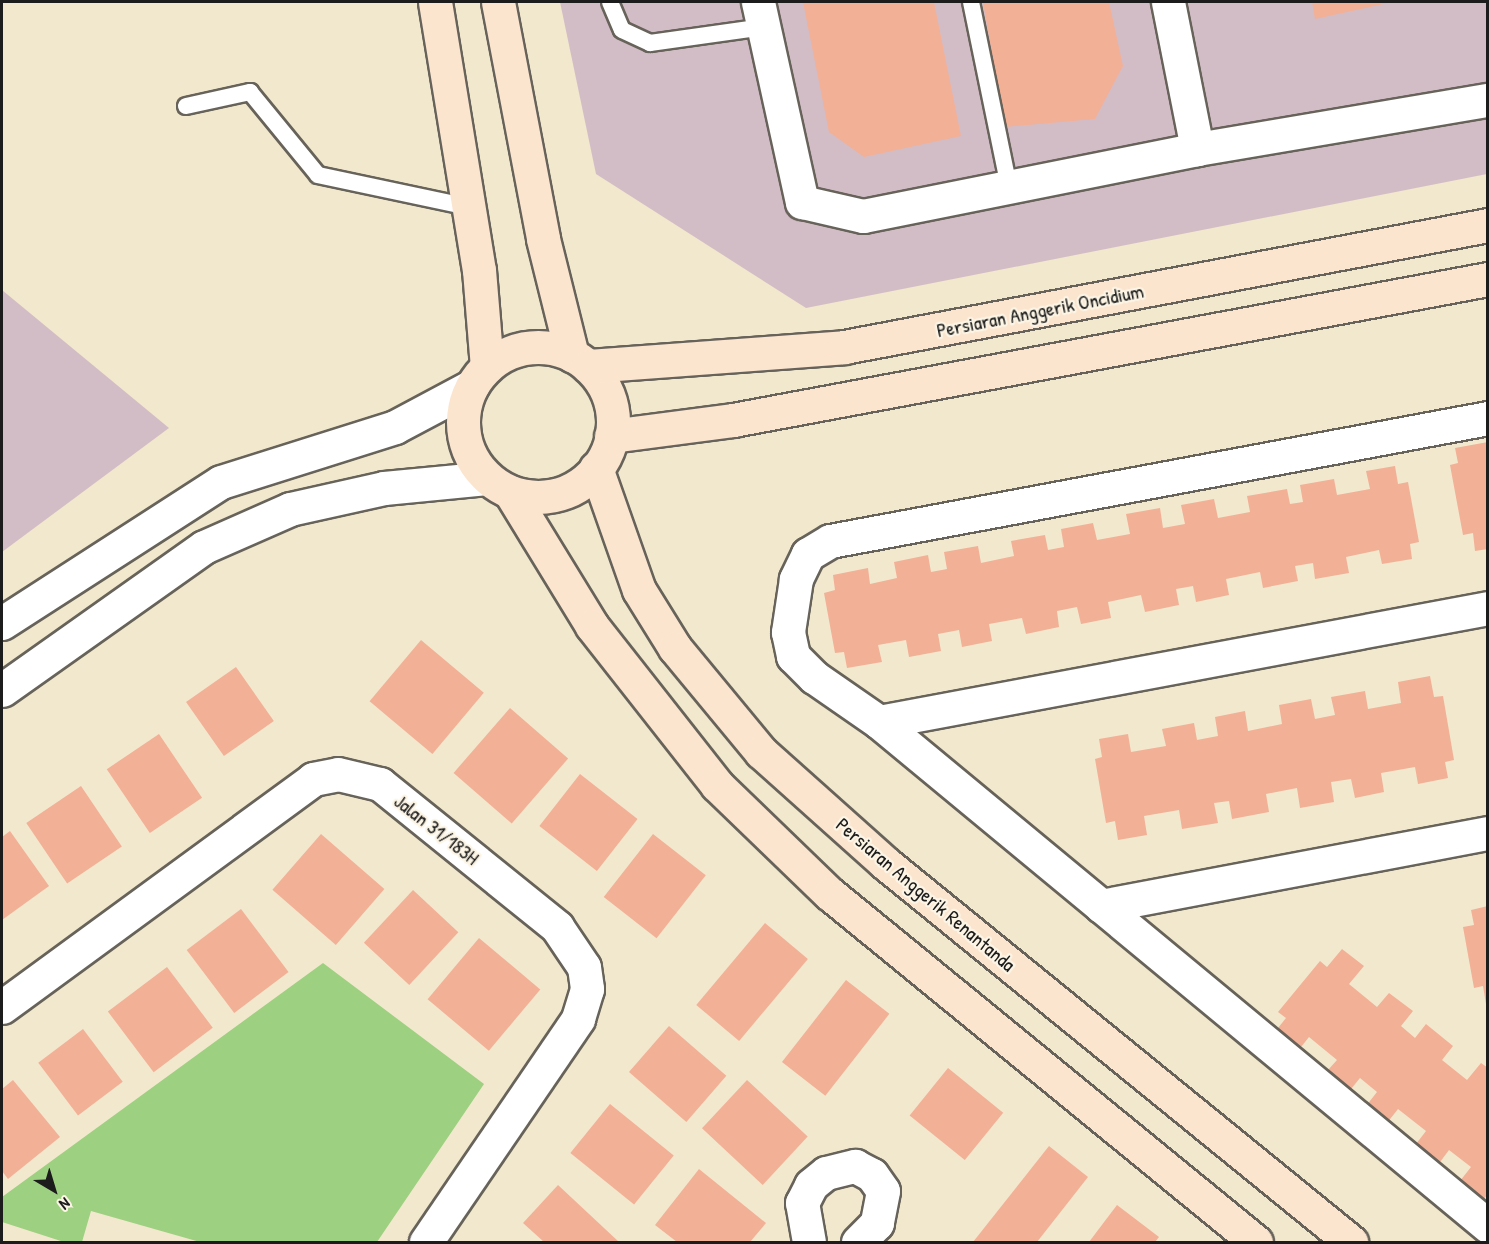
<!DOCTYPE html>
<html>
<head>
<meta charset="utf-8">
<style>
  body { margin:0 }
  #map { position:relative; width:1489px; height:1244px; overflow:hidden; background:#f2e8cd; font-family:"Patrick Hand",sans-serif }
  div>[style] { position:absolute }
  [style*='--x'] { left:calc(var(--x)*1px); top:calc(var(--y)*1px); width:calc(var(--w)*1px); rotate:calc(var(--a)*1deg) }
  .industrial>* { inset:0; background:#d2bdc6 }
  .green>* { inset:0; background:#9dd080 }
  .building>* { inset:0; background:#f2b096; transform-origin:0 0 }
  .roads { filter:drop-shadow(2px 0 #67635a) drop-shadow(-2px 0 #67635a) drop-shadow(0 2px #67635a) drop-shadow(0 -2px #67635a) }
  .service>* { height:16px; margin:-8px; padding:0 8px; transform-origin:8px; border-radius:8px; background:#fff }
  .minor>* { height:33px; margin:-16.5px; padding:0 16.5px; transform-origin:16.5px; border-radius:16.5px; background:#fff }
  .tertiary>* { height:33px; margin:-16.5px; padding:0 16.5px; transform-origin:16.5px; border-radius:16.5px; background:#fff }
  .secondary>* { height:33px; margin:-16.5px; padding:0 16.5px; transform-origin:16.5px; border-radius:16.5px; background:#fce5cf }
  .secondary>.ring { margin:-16.5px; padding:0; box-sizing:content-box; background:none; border:33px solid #fce5cf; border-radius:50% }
  span { translate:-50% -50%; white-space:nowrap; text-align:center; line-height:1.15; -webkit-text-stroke:4.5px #fcf5e5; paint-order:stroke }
  .street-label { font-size:20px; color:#1c1c1c }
  .frame { position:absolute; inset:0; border:3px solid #1c1c1c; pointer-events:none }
  .north { position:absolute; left:24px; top:1160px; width:60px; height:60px; -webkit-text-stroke:4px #fcf5e5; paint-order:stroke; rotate:142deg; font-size:16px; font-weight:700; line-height:24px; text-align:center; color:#1c1c1c }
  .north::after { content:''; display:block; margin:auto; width:21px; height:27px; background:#1c1c1c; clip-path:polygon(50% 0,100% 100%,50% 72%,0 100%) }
</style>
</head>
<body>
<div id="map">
  <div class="industrial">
    <div style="clip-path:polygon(560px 2px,1487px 2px,1487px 174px,806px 308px,596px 174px)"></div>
    <div style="clip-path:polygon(2px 290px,169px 428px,2px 552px)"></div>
  </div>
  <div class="green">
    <div style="clip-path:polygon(323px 963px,484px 1084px,377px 1242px,200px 1242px,91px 1211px,82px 1242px,64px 1242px,2px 1222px,2px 1197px)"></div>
  </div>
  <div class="building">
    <div style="clip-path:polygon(803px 2px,934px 2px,961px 136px,864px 157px,829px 132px)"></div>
    <div style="clip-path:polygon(983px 2px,1109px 2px,1123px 66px,1095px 119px,1005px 127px)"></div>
    <div style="clip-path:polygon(1312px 2px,1393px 2px,1315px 19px)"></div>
    <div style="clip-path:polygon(1488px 442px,1488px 549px,1475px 551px,1473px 533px,1463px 535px,1450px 465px,1458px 463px,1455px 448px)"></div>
    <div style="clip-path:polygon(1395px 466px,1398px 484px,1408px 482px,1419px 542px,1410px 544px,1412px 559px,1382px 564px,1379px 550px,1346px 557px,1349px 573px,1315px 579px,1313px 563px,1295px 566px,1298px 581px,1263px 588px,1260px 572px,1226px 579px,1229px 595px,1196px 602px,1193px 586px,1176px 589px,1179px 605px,1145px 612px,1141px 595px,1108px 602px,1111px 618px,1081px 624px,1077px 607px,1057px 611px,1059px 627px,1026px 634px,1022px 618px,989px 624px,992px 641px,962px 647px,959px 630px,938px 634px,941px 651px,909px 657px,906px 640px,878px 645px,882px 662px,847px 668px,844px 652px,835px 653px,824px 593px,835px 590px,833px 575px,868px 568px,870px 584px,897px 578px,894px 562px,928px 555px,931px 572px,947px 569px,944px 552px,978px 546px,981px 563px,1014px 556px,1011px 541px,1045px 535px,1048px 550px,1064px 547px,1061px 529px,1093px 523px,1097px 540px,1130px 534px,1126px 514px,1160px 508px,1163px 528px,1185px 524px,1181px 505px,1214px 499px,1218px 518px,1250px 512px,1247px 496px,1287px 489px,1290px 504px,1303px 502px,1300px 485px,1334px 479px,1337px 495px,1370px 489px,1366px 471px)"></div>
    <div style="left:421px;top:640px;width:82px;height:80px;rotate:40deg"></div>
    <div style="left:236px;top:667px;width:66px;height:61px;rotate:55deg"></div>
    <div style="clip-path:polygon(1430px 676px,1434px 697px,1443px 696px,1454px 760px,1445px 762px,1448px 778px,1418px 784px,1415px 767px,1381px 773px,1384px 792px,1355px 798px,1351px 779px,1331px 782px,1334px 802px,1300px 808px,1297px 788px,1266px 794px,1269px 812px,1232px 819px,1229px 801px,1214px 803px,1218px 823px,1182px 829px,1179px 810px,1144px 816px,1147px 835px,1118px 840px,1115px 821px,1106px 823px,1095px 759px,1102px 757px,1099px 739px,1128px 734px,1131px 752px,1166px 746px,1162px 729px,1194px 723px,1197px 740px,1218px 736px,1215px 717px,1245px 711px,1248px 731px,1282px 724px,1279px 705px,1311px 699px,1315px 719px,1335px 715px,1331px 697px,1365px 691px,1368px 709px,1401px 703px,1398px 682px)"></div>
    <div style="left:510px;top:708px;width:77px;height:86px;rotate:41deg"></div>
    <div style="left:159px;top:734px;width:77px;height:63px;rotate:56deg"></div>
    <div style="left:580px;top:774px;width:73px;height:66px;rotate:38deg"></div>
    <div style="left:81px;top:786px;width:73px;height:66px;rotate:56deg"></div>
    <div style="clip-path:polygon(10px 831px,49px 886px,2px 920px,2px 837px)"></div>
    <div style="left:321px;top:834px;width:84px;height:74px;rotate:41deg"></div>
    <div style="left:653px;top:834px;width:67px;height:80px;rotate:38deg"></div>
    <div style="left:413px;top:890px;width:62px;height:72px;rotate:43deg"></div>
    <div style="clip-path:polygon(1488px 906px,1488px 1004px,1486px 1004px,1483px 986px,1474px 988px,1463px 927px,1474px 925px,1471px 910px)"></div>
    <div style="left:241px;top:909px;width:79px;height:68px;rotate:53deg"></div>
    <div style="left:765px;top:923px;width:56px;height:107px;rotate:40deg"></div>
    <div style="left:479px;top:938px;width:80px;height:80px;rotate:40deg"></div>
    <div style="clip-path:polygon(1342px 949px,1364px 966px,1349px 984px,1377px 1007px,1389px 993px,1413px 1011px,1401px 1026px,1415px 1038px,1426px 1024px,1453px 1046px,1442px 1060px,1467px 1080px,1481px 1063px,1488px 1068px,1488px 1194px,1483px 1200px,1460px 1181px,1471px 1167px,1449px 1150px,1440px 1162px,1416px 1144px,1426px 1131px,1398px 1109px,1387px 1123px,1366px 1106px,1377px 1092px,1360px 1078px,1351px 1089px,1328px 1070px,1337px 1060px,1309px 1037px,1301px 1047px,1278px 1028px,1286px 1018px,1278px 1012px,1320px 961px,1327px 967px)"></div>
    <div style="left:167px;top:967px;width:76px;height:74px;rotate:53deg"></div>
    <div style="left:846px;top:980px;width:55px;height:104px;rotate:38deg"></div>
    <div style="left:669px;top:1026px;width:76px;height:61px;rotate:41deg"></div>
    <div style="left:83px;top:1029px;width:66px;height:56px;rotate:53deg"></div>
    <div style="left:948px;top:1068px;width:71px;height:61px;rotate:39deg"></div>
    <div style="clip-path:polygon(13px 1080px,60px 1137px,8px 1179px,2px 1171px,2px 1089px)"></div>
    <div style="left:747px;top:1080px;width:83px;height:66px;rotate:43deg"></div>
    <div style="left:610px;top:1104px;width:82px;height:63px;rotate:39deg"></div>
    <div style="clip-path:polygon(1049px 1146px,1088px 1177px,1037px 1242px,973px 1242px)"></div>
    <div style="clip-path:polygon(699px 1169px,766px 1223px,750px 1242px,677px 1242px,655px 1225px)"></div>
    <div style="clip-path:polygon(558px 1185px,619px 1242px,544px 1242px,523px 1223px)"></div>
    <div style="clip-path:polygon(1117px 1205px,1159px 1237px,1155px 1242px,1089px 1242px)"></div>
  </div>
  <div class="roads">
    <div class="service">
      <div style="--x:610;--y:2;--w:30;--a:67"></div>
      <div style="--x:622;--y:30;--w:31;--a:25"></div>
      <div style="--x:650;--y:43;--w:115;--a:-8"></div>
      <div style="--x:971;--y:2;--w:189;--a:78.4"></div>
      <div style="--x:186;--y:106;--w:66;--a:-12.3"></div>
      <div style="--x:250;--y:92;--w:107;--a:50.7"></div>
      <div style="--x:318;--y:175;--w:154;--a:12"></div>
    </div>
    <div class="minor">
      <div style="--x:758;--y:2;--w:205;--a:77.6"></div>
      <div style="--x:802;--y:202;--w:63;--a:12.9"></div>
      <div style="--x:863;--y:216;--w:341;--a:-11.3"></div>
      <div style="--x:1197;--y:149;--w:295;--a:-9.6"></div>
      <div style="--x:1168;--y:2;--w:150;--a:78.8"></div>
      <div style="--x:1488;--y:418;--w:669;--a:169.41"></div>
      <div style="--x:830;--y:541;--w:26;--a:149"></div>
      <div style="--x:808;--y:554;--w:28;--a:116"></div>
      <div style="--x:796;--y:579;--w:54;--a:98.6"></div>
      <div style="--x:788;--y:632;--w:25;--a:78"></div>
      <div style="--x:793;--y:656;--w:30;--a:45"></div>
      <div style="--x:814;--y:677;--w:79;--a:34.7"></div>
      <div style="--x:879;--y:722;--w:791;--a:39.61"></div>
      <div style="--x:879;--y:722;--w:620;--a:-10.6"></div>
      <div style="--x:1101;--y:906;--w:394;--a:-10.7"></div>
      <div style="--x:2;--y:1007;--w:386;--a:-36.2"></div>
      <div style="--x:313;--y:779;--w:25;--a:-11"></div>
      <div style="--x:338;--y:774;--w:43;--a:13.4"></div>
      <div style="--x:380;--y:784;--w:228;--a:38.9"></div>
      <div style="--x:557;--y:927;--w:48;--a:56"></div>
      <div style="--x:584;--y:967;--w:22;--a:82"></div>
      <div style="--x:587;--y:989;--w:31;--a:107"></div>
      <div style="--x:578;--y:1019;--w:270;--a:124.3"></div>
      <div style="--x:809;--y:1242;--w:40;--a:-100"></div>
      <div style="--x:802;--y:1203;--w:20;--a:-63"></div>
      <div style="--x:811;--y:1185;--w:19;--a:-39"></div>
      <div style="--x:826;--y:1173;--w:30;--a:-14"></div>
      <div style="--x:855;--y:1166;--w:19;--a:28"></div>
      <div style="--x:872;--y:1175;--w:19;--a:55"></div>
      <div style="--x:883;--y:1191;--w:33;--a:101"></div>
      <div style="--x:877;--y:1223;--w:27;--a:135"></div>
    </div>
    <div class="tertiary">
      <div style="--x:2;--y:623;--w:260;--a:-32.8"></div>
      <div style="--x:221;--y:482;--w:182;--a:-17.5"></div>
      <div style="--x:395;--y:427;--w:87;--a:-28"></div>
      <div style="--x:2;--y:690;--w:247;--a:-35.3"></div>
      <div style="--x:204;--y:547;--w:94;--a:-23.8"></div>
      <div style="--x:290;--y:509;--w:96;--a:-12.6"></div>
      <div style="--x:384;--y:488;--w:103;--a:-5.5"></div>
    </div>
    <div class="secondary">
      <div style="--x:435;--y:2;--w:272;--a:80.7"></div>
      <div style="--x:479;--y:270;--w:97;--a:85.3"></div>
      <div style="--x:498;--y:2;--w:241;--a:79.2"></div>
      <div style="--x:543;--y:239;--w:120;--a:76"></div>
      <div class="ring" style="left:463px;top:347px;width:117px;height:117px"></div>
      <div style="--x:588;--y:366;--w:257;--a:-4.2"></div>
      <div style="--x:844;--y:347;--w:655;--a:-10.73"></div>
      <div style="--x:611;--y:436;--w:123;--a:-7.5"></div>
      <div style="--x:733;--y:420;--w:768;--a:-10.58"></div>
      <div style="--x:596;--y:468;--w:129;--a:70.6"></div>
      <div style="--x:639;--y:590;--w:68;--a:58.2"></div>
      <div style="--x:675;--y:648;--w:135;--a:50.4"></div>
      <div style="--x:761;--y:752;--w:166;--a:41.8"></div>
      <div style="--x:885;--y:863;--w:601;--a:39.12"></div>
      <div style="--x:510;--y:492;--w:157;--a:58.5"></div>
      <div style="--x:592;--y:626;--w:202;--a:51.8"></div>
      <div style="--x:717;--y:785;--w:157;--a:44"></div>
      <div style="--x:830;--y:894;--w:550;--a:39.25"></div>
    </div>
  </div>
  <div class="street-label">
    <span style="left:1040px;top:310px;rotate:-11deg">Persiaran Anggerik Oncidium</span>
    <span style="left:437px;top:829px;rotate:38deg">Jalan 31/183H</span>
    <span style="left:926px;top:894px;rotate:40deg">Persiaran Anggerik Renantanda</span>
  </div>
  <div class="frame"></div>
  <div class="north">N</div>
</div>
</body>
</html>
